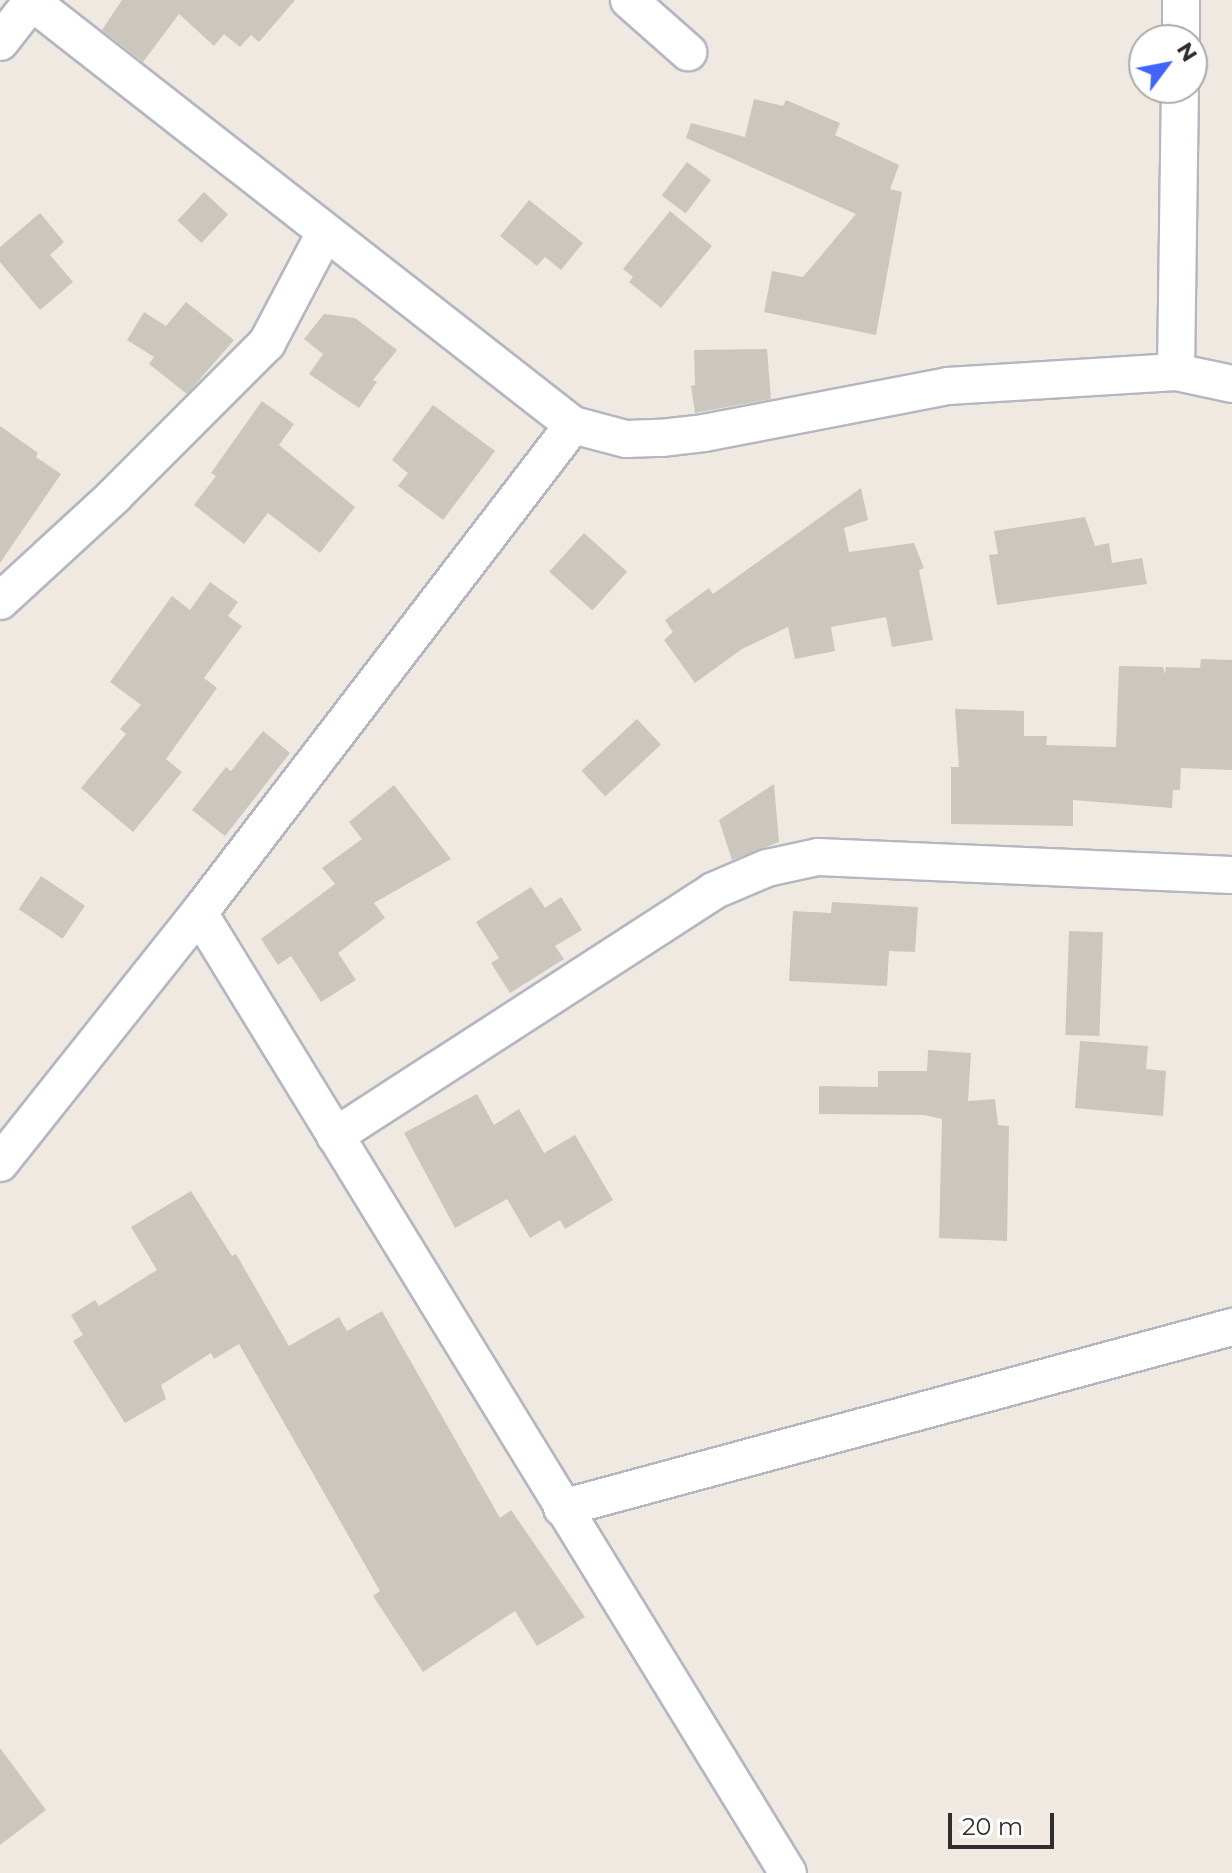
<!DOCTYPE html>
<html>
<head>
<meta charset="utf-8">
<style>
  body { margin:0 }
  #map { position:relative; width:1232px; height:1873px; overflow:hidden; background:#efe9e1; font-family:Montserrat,sans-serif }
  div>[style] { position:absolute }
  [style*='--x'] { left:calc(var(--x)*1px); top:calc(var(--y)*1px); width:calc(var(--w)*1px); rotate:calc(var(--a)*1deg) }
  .building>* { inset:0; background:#cbc7bf; transform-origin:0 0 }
  .roads { filter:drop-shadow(2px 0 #b4b7c1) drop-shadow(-2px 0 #b4b7c1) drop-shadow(0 2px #b4b7c1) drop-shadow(0 -2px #b4b7c1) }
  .minor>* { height:36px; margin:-18px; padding:0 18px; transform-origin:18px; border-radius:18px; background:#fff }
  span { translate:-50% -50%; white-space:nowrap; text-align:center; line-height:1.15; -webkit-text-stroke:6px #fff; paint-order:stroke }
  .north { position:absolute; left:1128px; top:24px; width:80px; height:80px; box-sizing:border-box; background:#fff; border:2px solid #ababab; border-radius:50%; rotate:58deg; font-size:22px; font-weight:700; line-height:32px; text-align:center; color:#2e2e2e }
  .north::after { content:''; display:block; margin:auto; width:28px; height:36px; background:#4264fb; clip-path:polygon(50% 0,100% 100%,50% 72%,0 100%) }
  .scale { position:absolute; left:948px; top:1813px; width:106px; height:36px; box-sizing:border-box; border:4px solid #2e2e2e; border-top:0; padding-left:10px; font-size:24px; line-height:28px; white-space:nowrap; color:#2e2e2e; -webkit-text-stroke:6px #fff; paint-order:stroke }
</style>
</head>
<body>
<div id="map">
  <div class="building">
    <div style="clip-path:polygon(122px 0,295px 0,259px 42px,251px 35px,240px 47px,224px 34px,214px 46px,179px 14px,143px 62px,102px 30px)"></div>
    <div style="clip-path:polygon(754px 99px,783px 106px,786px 100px,840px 123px,835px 135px,899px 165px,890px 189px,902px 192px,876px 335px,764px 312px,772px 271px,803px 277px,856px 214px,686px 138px,691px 123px,745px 137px)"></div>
    <div style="left:687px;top:162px;width:30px;height:42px;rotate:37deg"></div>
    <div style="left:204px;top:192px;width:33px;height:39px;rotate:43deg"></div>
    <div style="clip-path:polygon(529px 200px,583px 243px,561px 270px,545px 257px,537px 266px,500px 236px)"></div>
    <div style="clip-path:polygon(670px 211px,712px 246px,661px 308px,629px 282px,633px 277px,623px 269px)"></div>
    <div style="clip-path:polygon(40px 213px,64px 242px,50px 255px,73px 282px,40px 310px,0 262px,0 247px)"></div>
    <div style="clip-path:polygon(186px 302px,234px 340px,187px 394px,149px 364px,154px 357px,127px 340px,144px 312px,166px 326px)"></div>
    <div style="clip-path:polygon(324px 314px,355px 318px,397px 350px,373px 380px,377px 382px,359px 408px,309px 374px,323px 354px,304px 339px)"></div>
    <div style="clip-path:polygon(767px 349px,771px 399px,695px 413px,691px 386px,695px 385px,694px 350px)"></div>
    <div style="clip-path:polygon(262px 401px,294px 424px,279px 445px,355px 507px,320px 553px,268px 513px,244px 544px,194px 505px,216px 476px,211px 473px)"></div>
    <div style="clip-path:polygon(433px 405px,495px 451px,443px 520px,398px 486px,408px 473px,392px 460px)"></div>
    <div style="clip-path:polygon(0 426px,38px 453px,36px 457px,61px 474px,0 563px)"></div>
    <div style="clip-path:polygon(861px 488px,868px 520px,844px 528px,849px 552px,914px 543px,924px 568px,919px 570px,933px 640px,892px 647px,886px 617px,831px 627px,835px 651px,795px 659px,788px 627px,742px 649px,695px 683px,664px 640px,673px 632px,665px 620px,709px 588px,713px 594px)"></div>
    <div style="clip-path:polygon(1085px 517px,1095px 546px,1109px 543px,1112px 563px,1142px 558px,1147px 584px,997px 605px,989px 555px,998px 554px,994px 531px)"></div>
    <div style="left:584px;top:533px;width:58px;height:52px;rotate:42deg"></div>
    <div style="clip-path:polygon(210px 582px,238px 602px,228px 616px,242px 626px,204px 678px,217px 688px,166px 759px,182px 772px,133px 832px,81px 788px,126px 734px,120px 729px,141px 705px,110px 682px,172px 596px,190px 610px)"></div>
    <div style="clip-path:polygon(1201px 659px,1232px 660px,1232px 770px,1181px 768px,1180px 790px,1173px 790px,1172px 808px,1073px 800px,1073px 826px,951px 824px,951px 767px,959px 767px,955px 709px,1024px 711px,1024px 736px,1047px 736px,1046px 745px,1116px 747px,1119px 666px,1163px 667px,1165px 674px,1166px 667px,1200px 668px)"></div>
    <div style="left:637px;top:719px;width:35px;height:76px;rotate:47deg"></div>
    <div style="clip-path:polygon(263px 731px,290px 753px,225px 836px,192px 810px,226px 767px,231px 771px)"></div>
    <div style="clip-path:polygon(774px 784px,779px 842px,732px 860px,719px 820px)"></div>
    <div style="clip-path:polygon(394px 785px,451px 859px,374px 903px,385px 918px,338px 953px,356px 980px,321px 1002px,291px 956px,278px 965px,261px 939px,335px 884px,322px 868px,362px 839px,349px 822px)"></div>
    <div style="left:41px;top:876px;width:53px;height:40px;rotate:34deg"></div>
    <div style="clip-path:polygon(531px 887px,545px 908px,561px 897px,582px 930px,555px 946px,564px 959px,510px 993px,491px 963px,499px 958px,476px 922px)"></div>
    <div style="clip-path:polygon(832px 902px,918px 907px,915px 952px,889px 951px,887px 986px,789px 981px,793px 911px,831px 913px)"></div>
    <div style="left:1069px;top:931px;width:34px;height:104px;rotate:2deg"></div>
    <div style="clip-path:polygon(1080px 1041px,1148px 1046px,1146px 1069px,1166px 1071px,1163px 1116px,1075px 1108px)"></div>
    <div style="clip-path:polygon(928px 1050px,971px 1053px,968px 1101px,995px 1099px,998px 1125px,1009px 1126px,1007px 1241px,939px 1238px,942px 1119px,924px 1115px,819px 1114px,819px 1086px,878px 1087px,878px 1071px,927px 1071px)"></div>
    <div style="clip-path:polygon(477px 1094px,494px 1125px,519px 1109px,544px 1153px,575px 1135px,613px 1200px,565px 1229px,560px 1220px,530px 1238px,507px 1199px,455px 1228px,404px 1133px)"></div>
    <div style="clip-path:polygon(191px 1191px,232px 1256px,236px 1254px,289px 1346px,339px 1317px,347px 1331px,382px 1311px,500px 1518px,511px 1510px,585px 1617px,537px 1646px,515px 1611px,423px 1672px,373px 1596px,380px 1591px,239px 1344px,214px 1359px,211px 1353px,161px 1385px,166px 1399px,125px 1423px,73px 1341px,83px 1335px,71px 1315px,95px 1300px,99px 1306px,157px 1270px,131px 1227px)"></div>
    <div style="clip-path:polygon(0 1748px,46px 1810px,0 1845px)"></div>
  </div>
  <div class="roads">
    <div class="minor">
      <div style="--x:629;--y:0;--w:79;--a:41.4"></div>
      <div style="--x:32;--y:2;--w:687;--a:38.02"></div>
      <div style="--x:1181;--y:40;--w:40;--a:-90"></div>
      <div style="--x:0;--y:42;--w:53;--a:-51.8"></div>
      <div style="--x:1176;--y:372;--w:284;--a:-89.2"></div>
      <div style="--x:0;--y:601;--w:155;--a:-42.6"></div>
      <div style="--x:114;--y:496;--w:216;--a:-45"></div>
      <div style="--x:267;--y:343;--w:124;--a:-62.2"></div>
      <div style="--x:199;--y:913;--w:1126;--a:58.47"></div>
      <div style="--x:335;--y:1136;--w:450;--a:-32.9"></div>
      <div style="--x:713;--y:891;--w:59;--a:-23.1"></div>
      <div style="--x:767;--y:868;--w:52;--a:-12.2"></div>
      <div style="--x:818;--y:857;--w:414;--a:2.5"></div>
      <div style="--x:0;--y:1163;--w:320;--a:-51.5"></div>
      <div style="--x:199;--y:913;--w:615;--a:-52.53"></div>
      <div style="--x:573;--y:425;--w:55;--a:14.8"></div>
      <div style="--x:626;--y:439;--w:35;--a:-2"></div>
      <div style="--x:661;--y:438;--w:43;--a:-6.6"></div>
      <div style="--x:704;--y:433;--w:248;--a:-10.9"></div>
      <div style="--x:948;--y:386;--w:228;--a:-3.5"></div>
      <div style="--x:1176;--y:372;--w:57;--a:12.1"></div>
      <div style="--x:562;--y:1508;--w:694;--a:-15.12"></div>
    </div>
  </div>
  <div class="north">N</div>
  <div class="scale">20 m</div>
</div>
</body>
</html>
